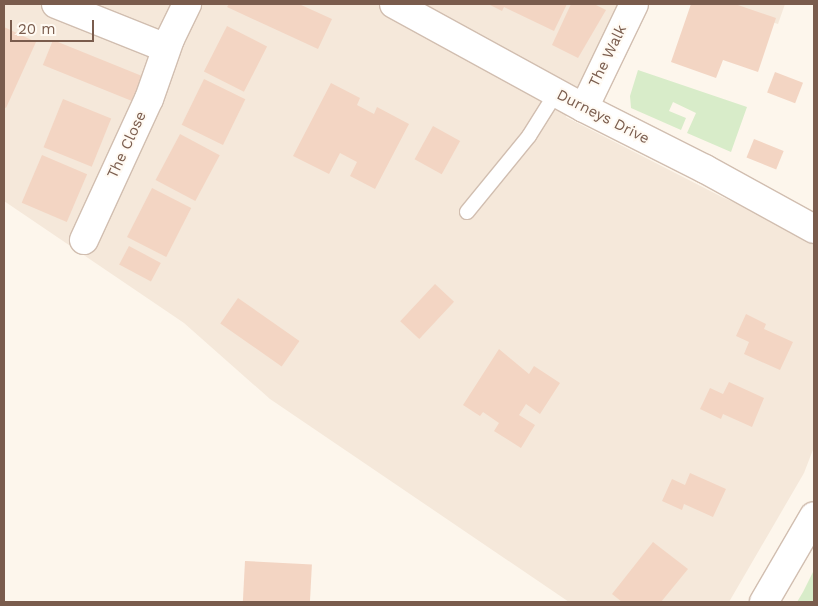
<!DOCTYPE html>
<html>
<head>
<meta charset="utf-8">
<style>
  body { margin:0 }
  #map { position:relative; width:818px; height:606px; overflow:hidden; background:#fdf6ec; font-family:"Work Sans",sans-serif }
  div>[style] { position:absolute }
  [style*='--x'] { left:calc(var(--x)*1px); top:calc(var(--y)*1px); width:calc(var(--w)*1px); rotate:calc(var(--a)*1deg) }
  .residential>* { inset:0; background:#f5e8da }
  .green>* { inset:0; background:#d8ecc9 }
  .building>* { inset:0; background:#f3d5c3; transform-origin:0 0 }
  .roads { filter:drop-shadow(1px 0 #d1beb0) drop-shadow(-1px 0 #d1beb0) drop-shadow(0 1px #d1beb0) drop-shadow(0 -1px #d1beb0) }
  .service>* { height:14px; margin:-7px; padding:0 7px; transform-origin:7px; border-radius:7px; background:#fff }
  .minor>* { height:28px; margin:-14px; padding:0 14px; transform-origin:14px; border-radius:14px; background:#fff }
  .tertiary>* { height:28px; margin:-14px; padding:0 14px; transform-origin:14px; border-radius:14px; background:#fff }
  span { translate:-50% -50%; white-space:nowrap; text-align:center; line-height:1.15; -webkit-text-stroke:4px #fffaf3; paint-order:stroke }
  .street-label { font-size:15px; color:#7a5c4d }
  .frame { position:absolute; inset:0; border:5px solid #7a5c4d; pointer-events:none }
  .scale { position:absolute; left:10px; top:20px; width:84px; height:22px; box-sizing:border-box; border:2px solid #7a5c4d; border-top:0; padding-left:6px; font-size:15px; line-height:18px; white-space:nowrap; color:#7a5c4d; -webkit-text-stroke:4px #fffaf3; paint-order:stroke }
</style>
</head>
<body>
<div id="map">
  <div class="residential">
    <div style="clip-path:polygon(4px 4px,620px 4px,566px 117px,722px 197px,814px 237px,814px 447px,804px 473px,729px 602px,569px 602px,270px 399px,184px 323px,4px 201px)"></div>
    <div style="clip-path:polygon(713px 4px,785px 4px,778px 24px)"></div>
  </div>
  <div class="green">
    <div style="clip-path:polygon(638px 70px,747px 107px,731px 152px,687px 133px,696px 113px,673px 102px,669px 111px,686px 118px,681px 130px,631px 108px,630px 96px)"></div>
    <div style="clip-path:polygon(814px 570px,814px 602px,797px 602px,803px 592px)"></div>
  </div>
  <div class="building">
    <div style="clip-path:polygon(229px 4px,299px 4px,332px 19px,318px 49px,227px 7px)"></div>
    <div style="clip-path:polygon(488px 4px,567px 4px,554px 31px,504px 7px,502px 11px)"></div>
    <div style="clip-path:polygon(571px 4px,594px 4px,606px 10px,578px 58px,552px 45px)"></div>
    <div style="clip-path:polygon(691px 4px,735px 4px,776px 18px,758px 72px,723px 60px,716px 78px,671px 62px)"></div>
    <div style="left:227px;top:26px;width:45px;height:51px;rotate:27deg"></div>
    <div style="clip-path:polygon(4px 27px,36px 42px,6px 108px,4px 107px)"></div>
    <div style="left:53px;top:40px;width:100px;height:27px;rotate:22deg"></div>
    <div style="left:775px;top:72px;width:30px;height:22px;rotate:21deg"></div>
    <div style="left:204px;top:79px;width:46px;height:51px;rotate:26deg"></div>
    <div style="clip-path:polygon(331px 83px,360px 98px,357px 105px,374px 114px,377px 107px,409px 124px,375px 189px,350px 176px,357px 162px,340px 153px,329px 174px,293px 156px)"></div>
    <div style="left:63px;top:99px;width:52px;height:52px;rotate:22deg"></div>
    <div style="left:433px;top:126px;width:31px;height:38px;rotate:29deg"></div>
    <div style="left:180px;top:134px;width:45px;height:52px;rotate:28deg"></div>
    <div style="left:754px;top:139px;width:32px;height:20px;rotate:22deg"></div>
    <div style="left:42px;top:155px;width:49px;height:52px;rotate:23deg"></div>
    <div style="left:152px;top:188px;width:44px;height:55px;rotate:27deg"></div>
    <div style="left:129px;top:246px;width:36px;height:21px;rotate:28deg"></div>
    <div style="left:435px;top:284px;width:26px;height:51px;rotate:43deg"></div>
    <div style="left:238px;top:298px;width:75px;height:31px;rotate:35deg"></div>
    <div style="clip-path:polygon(746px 314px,766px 324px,764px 329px,793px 342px,780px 370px,744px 354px,749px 342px,736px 336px)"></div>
    <div style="clip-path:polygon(499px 349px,529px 374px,534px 366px,560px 383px,540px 414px,526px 404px,519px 415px,535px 425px,521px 448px,494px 431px,499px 423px,483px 412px,480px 416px,463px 405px)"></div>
    <div style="clip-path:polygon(729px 382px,764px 398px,752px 427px,723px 414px,721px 419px,700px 409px,710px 388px,723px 394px)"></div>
    <div style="clip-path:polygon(690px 473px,726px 489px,713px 517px,684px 504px,682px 510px,662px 501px,672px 479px,685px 485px)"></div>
    <div style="clip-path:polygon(653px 542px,688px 569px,661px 602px,622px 602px,612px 594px)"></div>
    <div style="left:245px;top:561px;width:67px;height:41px;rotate:3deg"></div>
  </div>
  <div class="roads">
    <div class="service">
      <div style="--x:467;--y:212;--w:98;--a:-50.8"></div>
      <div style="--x:529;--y:136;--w:51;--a:-57.9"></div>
    </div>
    <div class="minor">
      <div style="--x:56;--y:4;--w:118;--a:21.8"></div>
      <div style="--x:394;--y:4;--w:217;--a:28.7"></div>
      <div style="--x:584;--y:108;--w:136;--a:26.8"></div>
      <div style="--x:705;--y:169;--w:124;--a:28.8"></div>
      <div style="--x:584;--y:108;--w:115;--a:-64.3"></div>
      <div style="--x:84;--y:240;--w:155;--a:-65.3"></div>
      <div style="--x:149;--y:99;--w:64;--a:-70.7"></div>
      <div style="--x:170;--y:39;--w:39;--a:-64"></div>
    </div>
    <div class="tertiary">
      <div style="--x:764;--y:602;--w:99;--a:-59.8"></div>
    </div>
  </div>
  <div class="street-label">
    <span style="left:608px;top:56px;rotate:-64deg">The Walk</span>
    <span style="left:603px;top:117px;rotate:27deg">Durneys Drive</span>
    <span style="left:127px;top:145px;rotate:-65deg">The Close</span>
  </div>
  <div class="frame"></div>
  <div class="scale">20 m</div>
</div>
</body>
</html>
